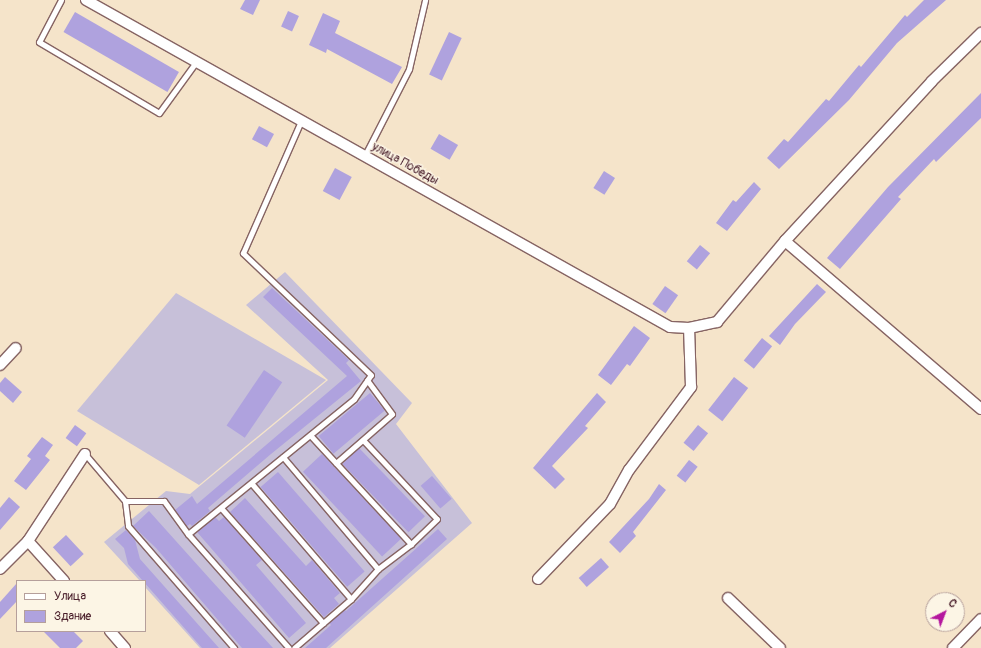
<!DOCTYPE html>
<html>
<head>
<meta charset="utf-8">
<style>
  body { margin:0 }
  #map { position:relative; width:981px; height:648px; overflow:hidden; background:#f5e4ca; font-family:Pangolin,sans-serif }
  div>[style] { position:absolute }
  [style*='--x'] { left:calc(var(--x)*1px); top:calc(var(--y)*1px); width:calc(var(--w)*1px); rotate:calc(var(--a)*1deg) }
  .industrial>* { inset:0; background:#c7c0d9 }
  .building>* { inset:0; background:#afa2de; transform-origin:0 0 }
  .roads { filter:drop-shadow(1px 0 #866463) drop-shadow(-1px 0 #866463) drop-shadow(0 1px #866463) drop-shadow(0 -1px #866463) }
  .service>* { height:5px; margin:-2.5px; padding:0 2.5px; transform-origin:2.5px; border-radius:2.5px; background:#fff }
  .minor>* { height:10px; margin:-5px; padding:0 5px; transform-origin:5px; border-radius:5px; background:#fff }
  span { translate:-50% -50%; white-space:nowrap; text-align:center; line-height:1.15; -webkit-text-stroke:3px #fcf5e5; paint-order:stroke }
  .street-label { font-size:12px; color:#4a1f2b }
  .legend { position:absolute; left:16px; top:580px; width:130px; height:52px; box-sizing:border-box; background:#fcf5e5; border:1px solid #b59f9b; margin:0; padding:5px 7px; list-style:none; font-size:12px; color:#4a1f2b }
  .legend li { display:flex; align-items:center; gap:8px; height:20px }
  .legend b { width:20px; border:1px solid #b59f9b }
  .north { position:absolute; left:925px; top:592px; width:40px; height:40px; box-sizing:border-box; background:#fcf5e5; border:1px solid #b59f9b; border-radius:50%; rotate:42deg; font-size:11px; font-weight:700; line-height:16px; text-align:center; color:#4a1f2b }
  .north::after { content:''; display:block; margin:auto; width:14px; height:18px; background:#b5179e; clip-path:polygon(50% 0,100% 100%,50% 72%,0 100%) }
</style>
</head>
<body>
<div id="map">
  <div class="industrial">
    <div style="clip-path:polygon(285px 272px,412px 403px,396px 424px,472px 523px,330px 648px,200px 648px,145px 587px,145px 581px,140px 581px,104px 542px,166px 491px,190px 494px,328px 380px,246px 305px)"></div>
    <div style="clip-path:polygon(176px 293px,326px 380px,199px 485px,77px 411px)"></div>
  </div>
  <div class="building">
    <div style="clip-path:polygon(245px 0,260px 0,253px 15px,240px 9px)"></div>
    <div style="clip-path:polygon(924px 0,946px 0,897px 43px,849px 100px,779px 169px,767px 158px,784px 139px,788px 142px,826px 99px,829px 101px,859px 65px,861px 67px,905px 15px,907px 17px)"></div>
    <div style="left:288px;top:11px;width:12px;height:17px;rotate:24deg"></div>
    <div style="left:75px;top:12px;width:120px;height:23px;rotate:30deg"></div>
    <div style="clip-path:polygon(323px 13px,340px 21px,335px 33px,402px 67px,392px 84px,327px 49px,326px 53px,309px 45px)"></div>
    <div style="left:449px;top:32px;width:14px;height:47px;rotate:25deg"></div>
    <div style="clip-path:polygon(981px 93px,981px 118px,936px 162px,934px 159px,898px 197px,901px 199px,840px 269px,827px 258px,888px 187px)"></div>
    <div style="left:259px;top:126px;width:17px;height:15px;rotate:28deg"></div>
    <div style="left:439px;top:134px;width:22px;height:17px;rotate:30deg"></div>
    <div style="left:335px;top:168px;width:19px;height:26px;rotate:28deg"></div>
    <div style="left:604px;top:171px;width:13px;height:20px;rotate:32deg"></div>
    <div style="clip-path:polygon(754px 182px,761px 189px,727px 231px,716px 223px,733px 200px,736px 202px)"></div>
    <div style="left:700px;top:245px;width:13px;height:21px;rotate:39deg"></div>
    <div style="clip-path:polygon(817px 284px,826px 292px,795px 324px,780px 345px,769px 336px)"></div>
    <div style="left:665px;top:286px;width:16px;height:22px;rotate:35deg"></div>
    <div style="clip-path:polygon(272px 288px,349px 360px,346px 363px,361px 381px,271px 454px,208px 508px,210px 511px,192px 526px,190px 524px,187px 526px,175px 510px,192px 496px,197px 504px,347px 376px,263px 297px)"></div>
    <div style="clip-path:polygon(634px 326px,650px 338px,630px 366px,627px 364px,611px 385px,598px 375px)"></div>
    <div style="left:762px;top:338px;width:13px;height:29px;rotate:39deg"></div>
    <div style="left:264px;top:370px;width:22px;height:67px;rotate:34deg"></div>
    <div style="clip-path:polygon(5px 377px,22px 392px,13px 403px,0 391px,0 383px)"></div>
    <div style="left:734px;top:377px;width:18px;height:42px;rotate:38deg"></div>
    <div style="left:370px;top:393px;width:23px;height:67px;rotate:50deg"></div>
    <div style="clip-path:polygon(597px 393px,606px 402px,585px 426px,588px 428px,552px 466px,565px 479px,555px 489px,533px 468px)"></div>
    <div style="left:75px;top:425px;width:14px;height:16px;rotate:36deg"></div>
    <div style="left:698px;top:425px;width:13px;height:23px;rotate:39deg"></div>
    <div style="clip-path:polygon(42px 437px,53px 445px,45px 456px,50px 460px,26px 490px,14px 481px,31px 459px,27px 456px)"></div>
    <div style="left:359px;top:448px;width:95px;height:23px;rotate:46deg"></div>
    <div style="left:322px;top:454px;width:116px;height:26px;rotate:47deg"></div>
    <div style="left:689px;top:460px;width:11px;height:20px;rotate:38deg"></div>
    <div style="left:278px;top:472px;width:132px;height:23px;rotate:49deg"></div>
    <div style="left:432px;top:476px;width:30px;height:15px;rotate:49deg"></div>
    <div style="clip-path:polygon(659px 484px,666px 490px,633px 532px,636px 536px,620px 553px,609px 542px,649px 499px)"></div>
    <div style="clip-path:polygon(9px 497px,20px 507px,0 530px,0 508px)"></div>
    <div style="clip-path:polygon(245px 498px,306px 566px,312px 560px,340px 593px,334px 598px,339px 604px,324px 617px,230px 512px)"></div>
    <div style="clip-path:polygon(149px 511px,210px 579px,273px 648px,242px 648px,156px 548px,133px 526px)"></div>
    <div style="clip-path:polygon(215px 517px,219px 521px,224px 517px,262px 560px,256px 565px,306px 623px,289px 638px,197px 532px)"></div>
    <div style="clip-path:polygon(438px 529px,447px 539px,326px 648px,305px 648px,331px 625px,329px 623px,345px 610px,346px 611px)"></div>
    <div style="clip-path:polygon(126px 530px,135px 540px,140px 559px,219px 648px,202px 648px,128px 564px,124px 548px,115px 539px)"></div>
    <div style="left:66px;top:535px;width:26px;height:18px;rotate:47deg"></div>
    <div style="left:601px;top:558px;width:12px;height:30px;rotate:48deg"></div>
    <div style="clip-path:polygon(17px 583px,17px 601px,0 619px,0 602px)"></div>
    <div style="clip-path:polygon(43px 631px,73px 631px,83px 641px,76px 648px,60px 648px)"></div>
  </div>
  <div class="roads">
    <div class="service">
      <div style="--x:61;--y:0;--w:47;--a:117.6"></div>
      <div style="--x:39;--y:42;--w:139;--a:30.6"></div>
      <div style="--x:159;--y:113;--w:63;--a:-54"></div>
      <div style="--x:364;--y:157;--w:99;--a:-62.9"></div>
      <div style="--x:409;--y:69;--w:71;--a:-76.9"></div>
      <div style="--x:310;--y:435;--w:149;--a:47.2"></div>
      <div style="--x:411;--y:544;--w:41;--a:142.9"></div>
      <div style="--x:363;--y:440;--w:108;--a:46.9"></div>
      <div style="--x:437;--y:519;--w:36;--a:136"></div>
      <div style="--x:85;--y:454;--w:62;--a:49.6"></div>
      <div style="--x:125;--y:501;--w:39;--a:0"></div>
      <div style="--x:164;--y:501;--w:41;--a:54"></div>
      <div style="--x:188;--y:534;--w:152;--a:48.5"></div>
      <div style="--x:283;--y:457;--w:147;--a:49.7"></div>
      <div style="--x:378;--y:569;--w:40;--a:132"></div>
      <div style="--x:351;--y:599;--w:75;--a:139.3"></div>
      <div style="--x:336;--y:463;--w:74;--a:-41.2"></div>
      <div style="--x:392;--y:414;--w:42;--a:-126.3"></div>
      <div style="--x:252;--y:484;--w:152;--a:49.3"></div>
      <div style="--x:125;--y:501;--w:25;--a:83"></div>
      <div style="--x:128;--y:526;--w:162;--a:49"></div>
      <div style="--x:221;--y:508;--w:154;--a:48.4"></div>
      <div style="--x:188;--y:534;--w:214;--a:-39.1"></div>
      <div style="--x:354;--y:399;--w:29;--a:-55"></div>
      <div style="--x:371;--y:375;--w:177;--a:-136.4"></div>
      <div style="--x:243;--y:253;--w:144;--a:-66.3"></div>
    </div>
    <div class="minor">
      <div style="--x:86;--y:0;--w:669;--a:29.25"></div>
      <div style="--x:670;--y:327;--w:19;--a:3"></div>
      <div style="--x:689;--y:328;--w:29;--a:-12"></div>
      <div style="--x:717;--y:322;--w:106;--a:-50"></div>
      <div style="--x:785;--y:241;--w:217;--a:-47.4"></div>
      <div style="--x:932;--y:81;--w:69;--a:-44.4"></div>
      <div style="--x:785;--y:241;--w:258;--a:40.6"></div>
      <div style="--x:0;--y:365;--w:23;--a:-47"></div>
      <div style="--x:28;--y:541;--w:54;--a:48"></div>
      <div style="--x:0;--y:569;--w:40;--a:-45"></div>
      <div style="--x:28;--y:541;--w:104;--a:-56.8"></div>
      <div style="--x:538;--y:579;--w:104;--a:-46.2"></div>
      <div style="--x:610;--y:504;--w:39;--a:-61"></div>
      <div style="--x:629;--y:470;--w:104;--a:-53.2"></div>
      <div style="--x:691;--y:387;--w:59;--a:-91.9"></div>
      <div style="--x:728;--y:598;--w:72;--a:43.9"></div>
      <div style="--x:110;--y:631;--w:23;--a:49"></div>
      <div style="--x:953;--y:648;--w:40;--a:-46"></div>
    </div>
  </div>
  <div class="street-label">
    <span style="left:405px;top:164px;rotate:29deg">улица Победы</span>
  </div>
  <ul class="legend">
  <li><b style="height:5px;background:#fff"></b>Улица</li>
  <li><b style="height:11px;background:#afa2de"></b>Здание</li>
  </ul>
  <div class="north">С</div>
</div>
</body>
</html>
